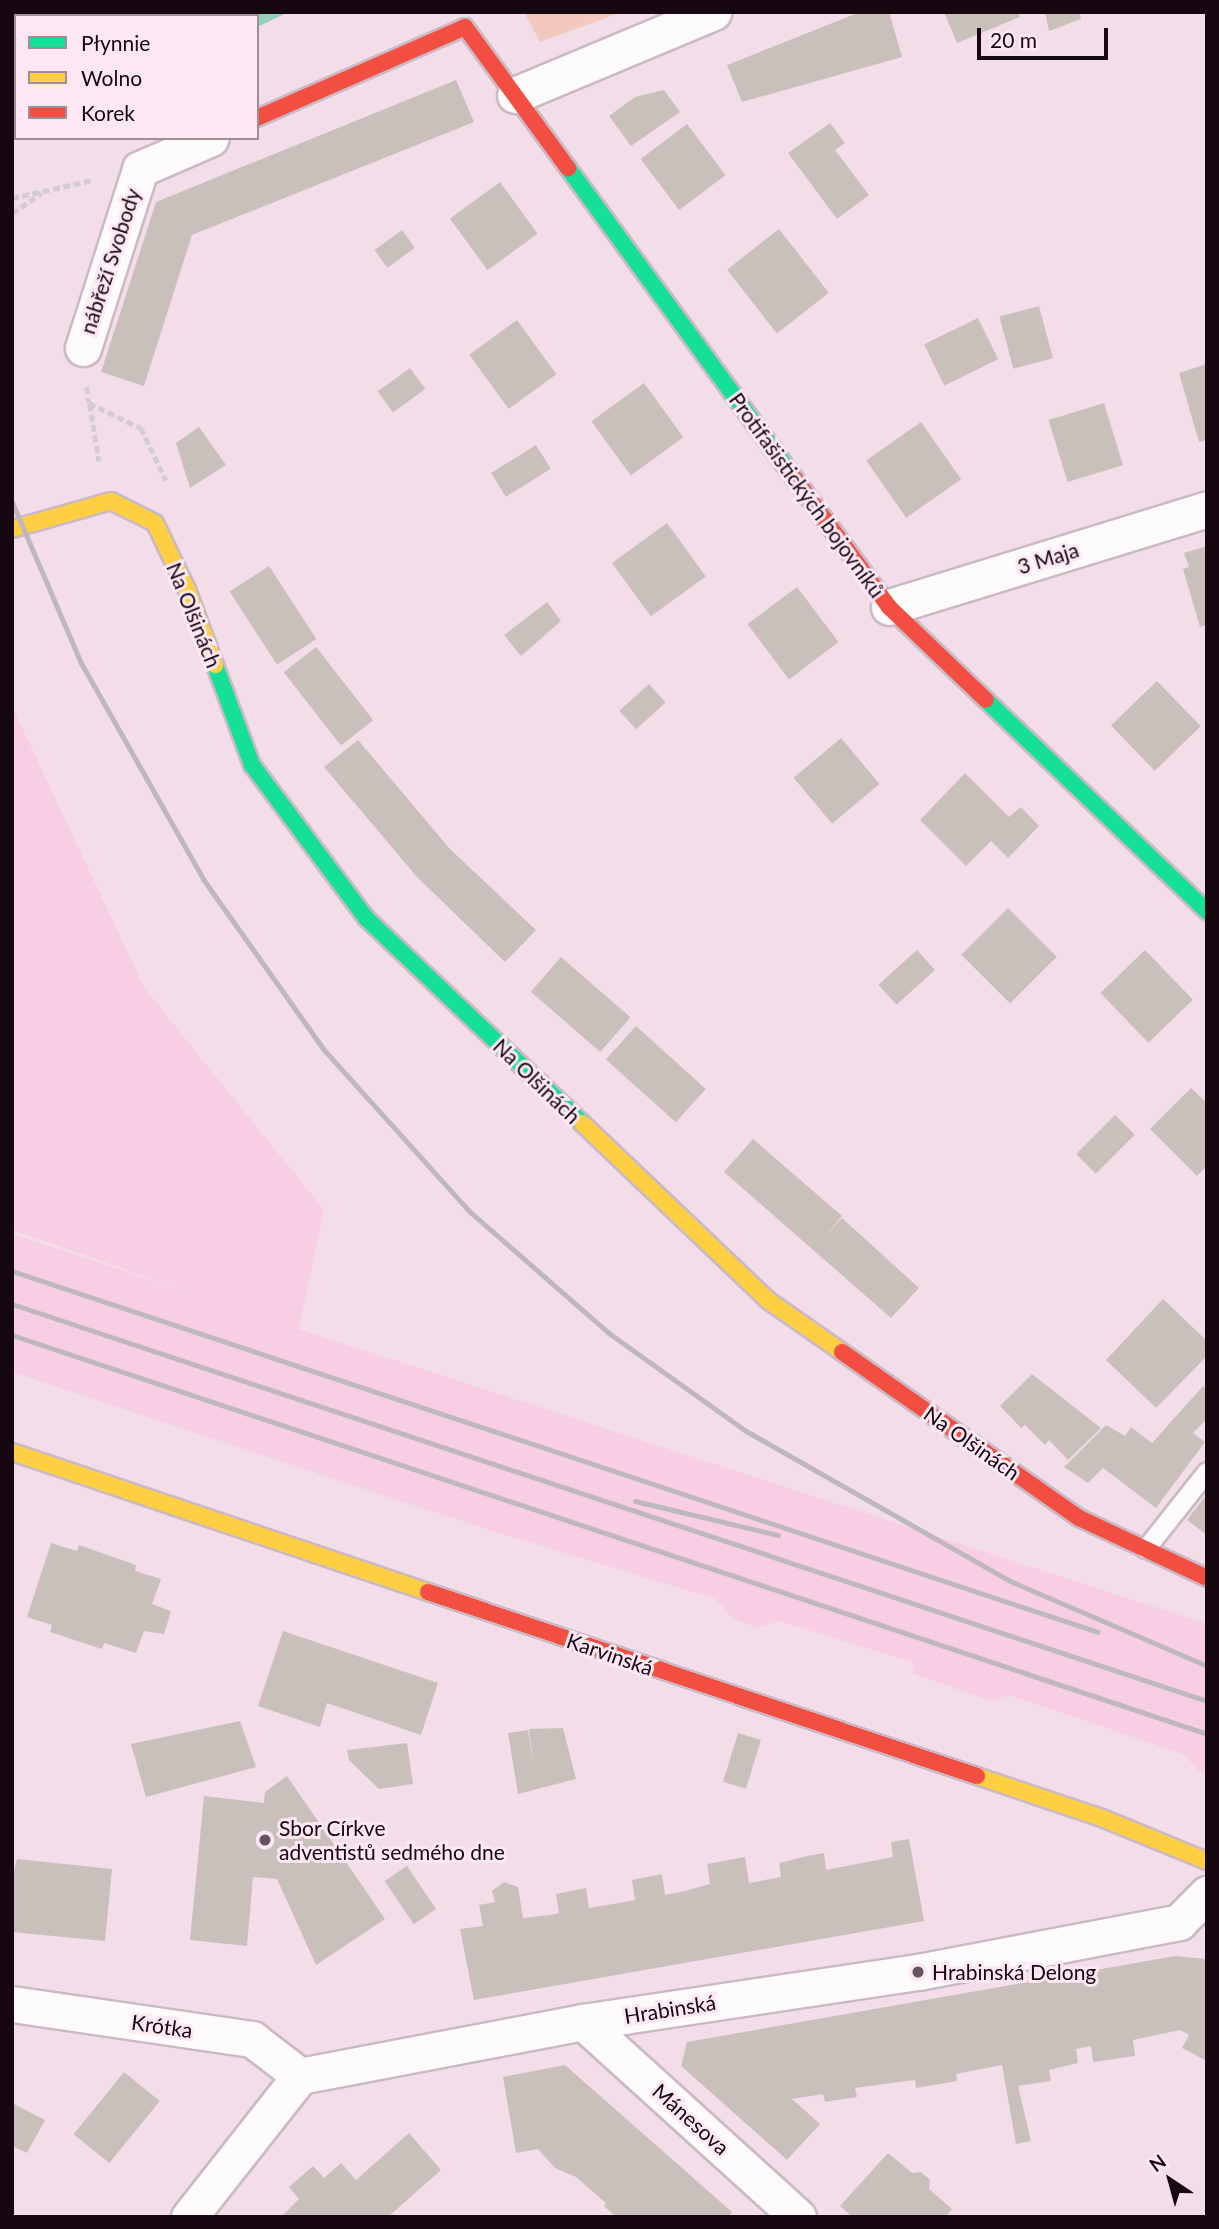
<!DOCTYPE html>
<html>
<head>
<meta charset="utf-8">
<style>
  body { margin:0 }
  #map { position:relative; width:1219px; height:2229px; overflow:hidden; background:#f3dde9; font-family:Lato,sans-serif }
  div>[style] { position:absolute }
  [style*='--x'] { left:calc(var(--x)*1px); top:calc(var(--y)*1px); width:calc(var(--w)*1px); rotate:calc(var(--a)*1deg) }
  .built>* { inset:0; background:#f8cee5 }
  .green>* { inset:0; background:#f3c8bf }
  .water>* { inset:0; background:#96cfb7 }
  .building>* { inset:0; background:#cac0bb; transform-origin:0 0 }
  .path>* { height:4.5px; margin-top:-2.25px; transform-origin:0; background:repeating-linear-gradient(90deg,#d3ccd0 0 7px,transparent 0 10.5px) }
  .roads { filter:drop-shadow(2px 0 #cbb9c3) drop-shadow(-2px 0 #cbb9c3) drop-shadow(0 2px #cbb9c3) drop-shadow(0 -2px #cbb9c3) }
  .lane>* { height:18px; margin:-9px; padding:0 9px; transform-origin:9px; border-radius:9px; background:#fdfafc }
  .street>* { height:35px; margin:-17.5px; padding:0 17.5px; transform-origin:17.5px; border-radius:17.5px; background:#fdfafc }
  .fast>* { height:16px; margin:-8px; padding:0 8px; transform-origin:8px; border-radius:8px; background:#16e098 }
  .slow>* { height:16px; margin:-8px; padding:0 8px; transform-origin:8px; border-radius:8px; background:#ffcf43 }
  .jam>* { height:16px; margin:-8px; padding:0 8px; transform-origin:8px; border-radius:8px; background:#f24e42 }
  .rail>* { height:5px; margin:-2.5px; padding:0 2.5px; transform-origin:2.5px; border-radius:2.5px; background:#beb8bc }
  .dots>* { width:19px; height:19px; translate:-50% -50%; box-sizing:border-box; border:4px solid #fde7f3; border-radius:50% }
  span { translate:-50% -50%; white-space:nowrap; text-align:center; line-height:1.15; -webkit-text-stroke:6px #fde7f3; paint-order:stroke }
  .street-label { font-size:21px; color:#170710 }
  .poi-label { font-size:21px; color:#170710 }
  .left { translate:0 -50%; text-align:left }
  .frame { position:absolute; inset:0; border:14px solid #170710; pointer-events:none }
  .legend { position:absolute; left:14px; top:14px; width:245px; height:126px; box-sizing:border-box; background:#fde7f3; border:2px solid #a18d98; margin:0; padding:9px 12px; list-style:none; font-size:21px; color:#170710 }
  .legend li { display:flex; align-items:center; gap:14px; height:35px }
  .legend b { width:35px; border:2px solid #a18d98 }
  .north { position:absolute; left:1135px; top:2145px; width:70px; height:70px; -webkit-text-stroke:5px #fde7f3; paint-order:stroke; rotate:324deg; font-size:19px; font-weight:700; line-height:28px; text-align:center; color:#170710 }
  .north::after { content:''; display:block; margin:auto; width:24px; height:32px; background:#170710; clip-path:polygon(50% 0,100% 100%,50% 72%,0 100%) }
  .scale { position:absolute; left:977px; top:28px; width:131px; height:32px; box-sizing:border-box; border:4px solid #170710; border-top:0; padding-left:9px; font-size:21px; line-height:24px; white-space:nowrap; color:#170710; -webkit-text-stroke:5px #fde7f3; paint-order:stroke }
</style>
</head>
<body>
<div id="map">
  <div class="built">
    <div style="clip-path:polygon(12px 706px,145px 989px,324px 1210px,299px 1329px,1207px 1624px,1207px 1774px,1197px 1771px,1186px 1755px,1009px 1695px,991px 1701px,912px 1673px,915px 1663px,779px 1621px,757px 1628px,732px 1618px,716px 1599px,492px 1531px,12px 1372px,12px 1234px,205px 1297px,12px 1230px)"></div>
  </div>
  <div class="green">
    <div style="clip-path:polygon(524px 12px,622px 12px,540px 42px)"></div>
  </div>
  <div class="water">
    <div style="clip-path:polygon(12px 12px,289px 12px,257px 27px,257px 16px,16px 16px,18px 138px,12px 141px)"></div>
  </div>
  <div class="building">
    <div style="clip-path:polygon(860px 12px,889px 12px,902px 57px,742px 102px,727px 65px)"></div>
    <div style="clip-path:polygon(944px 12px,1018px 12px,1020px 17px,957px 43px)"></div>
    <div style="clip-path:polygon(1045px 12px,1079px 12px,1081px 19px,1049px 31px)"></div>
    <div style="clip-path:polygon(456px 80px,474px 122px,192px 235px,144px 386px,101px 372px,156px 202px)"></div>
    <div style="clip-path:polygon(664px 90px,680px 112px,631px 146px,609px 116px,635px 97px)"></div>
    <div style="clip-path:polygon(830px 123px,845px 143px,835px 150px,869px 195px,837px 219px,788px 153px)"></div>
    <div style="left:687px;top:124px;width:64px;height:58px;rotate:53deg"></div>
    <div style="left:500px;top:182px;width:64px;height:62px;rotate:54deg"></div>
    <div style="left:779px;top:229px;width:81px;height:66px;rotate:52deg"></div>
    <div style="left:402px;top:230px;width:22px;height:34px;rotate:54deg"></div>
    <div style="left:1039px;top:306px;width:54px;height:41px;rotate:75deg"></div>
    <div style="left:978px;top:318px;width:46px;height:60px;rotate:64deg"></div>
    <div style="left:517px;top:320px;width:67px;height:59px;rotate:54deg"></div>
    <div style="clip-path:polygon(1207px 364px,1207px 440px,1199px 442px,1179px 373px)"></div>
    <div style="left:410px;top:368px;width:26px;height:40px;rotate:54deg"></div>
    <div style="left:644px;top:383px;width:67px;height:65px;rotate:54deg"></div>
    <div style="left:1104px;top:403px;width:65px;height:58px;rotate:73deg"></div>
    <div style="left:921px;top:422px;width:70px;height:67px;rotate:55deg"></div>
    <div style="clip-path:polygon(199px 427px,226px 465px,190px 488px,176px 443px)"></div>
    <div style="left:536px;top:445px;width:28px;height:53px;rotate:58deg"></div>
    <div style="left:667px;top:523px;width:66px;height:68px;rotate:54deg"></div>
    <div style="clip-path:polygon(1207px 546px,1207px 625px,1200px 627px,1183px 569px,1189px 567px,1184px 553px)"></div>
    <div style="left:269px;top:566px;width:87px;height:47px;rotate:57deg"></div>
    <div style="left:797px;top:587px;width:69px;height:62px;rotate:53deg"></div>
    <div style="clip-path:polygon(547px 602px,561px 621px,521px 656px,504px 635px)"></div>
    <div style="left:316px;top:647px;width:93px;height:41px;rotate:52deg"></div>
    <div style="left:1157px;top:681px;width:63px;height:64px;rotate:46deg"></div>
    <div style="left:649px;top:684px;width:25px;height:40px;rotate:48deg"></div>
    <div style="left:841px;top:738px;width:60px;height:62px;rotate:50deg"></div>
    <div style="clip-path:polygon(358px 740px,450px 849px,536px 930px,505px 962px,417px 877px,324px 767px)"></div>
    <div style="clip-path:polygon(965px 773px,1009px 817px,1021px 807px,1039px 826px,1008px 858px,991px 841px,966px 866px,920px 820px)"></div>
    <div style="left:1008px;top:908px;width:69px;height:66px;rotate:45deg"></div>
    <div style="left:917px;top:950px;width:27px;height:52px;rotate:48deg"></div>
    <div style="left:1145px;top:950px;width:69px;height:62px;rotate:46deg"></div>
    <div style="left:561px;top:957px;width:92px;height:46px;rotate:41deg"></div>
    <div style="left:636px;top:1026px;width:94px;height:45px;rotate:42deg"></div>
    <div style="clip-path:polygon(1191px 1088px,1207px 1103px,1207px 1166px,1197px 1176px,1150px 1129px)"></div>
    <div style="left:1115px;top:1115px;width:28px;height:55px;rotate:45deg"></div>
    <div style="clip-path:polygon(753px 1139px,842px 1216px,824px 1237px,842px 1218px,919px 1288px,891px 1318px,724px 1172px)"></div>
    <div style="clip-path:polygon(1163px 1299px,1207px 1341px,1207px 1356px,1156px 1408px,1106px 1360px)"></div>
    <div style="clip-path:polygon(1032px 1374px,1101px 1428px,1068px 1460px,1049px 1440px,1045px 1445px,1025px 1425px,1021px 1428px,1000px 1406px)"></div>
    <div style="clip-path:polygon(1203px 1386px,1207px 1390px,1207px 1419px,1193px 1433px,1205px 1442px,1156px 1508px,1103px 1468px,1088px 1483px,1064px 1467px,1106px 1425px,1125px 1436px,1131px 1427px,1152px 1443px)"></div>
    <div style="clip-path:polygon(1207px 1494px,1207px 1535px,1187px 1520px)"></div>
    <div style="clip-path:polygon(51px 1543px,77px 1551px,79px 1545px,136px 1565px,135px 1571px,161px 1579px,152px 1604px,171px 1611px,164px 1634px,144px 1631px,136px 1653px,104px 1643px,102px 1649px,50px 1632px,52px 1625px,27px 1617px)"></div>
    <div style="clip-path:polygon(283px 1631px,438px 1683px,421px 1735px,327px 1703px,320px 1727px,258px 1706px)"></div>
    <div style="clip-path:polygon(240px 1721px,256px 1767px,146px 1797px,131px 1744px)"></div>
    <div style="clip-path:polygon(563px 1728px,576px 1779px,518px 1794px,508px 1733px,528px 1730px,534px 1768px,529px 1729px)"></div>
    <div style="left:738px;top:1733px;width:24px;height:51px;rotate:17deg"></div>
    <div style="clip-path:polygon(407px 1743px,413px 1784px,379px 1789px,349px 1760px,347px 1750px)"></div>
    <div style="clip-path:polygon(287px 1776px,385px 1919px,316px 1965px,277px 1879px,253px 1877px,247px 1946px,190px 1940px,204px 1796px,264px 1803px,265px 1792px)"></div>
    <div style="clip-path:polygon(909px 1839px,924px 1921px,474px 2000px,460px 1929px,483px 1926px,479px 1905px,495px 1902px,492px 1891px,504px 1882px,518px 1887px,523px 1918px,550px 1915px,559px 1913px,556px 1894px,586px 1888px,589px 1908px,613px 1904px,635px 1900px,632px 1880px,662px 1874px,665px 1895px,685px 1891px,710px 1884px,707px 1864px,745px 1857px,749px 1883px,781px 1877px,779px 1863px,807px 1856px,824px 1853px,826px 1870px,893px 1857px,891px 1842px)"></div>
    <div style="clip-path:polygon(17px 1859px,112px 1869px,105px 1941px,12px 1932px,12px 1879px)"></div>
    <div style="left:407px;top:1866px;width:52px;height:27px;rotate:56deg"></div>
    <div style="clip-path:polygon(1175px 1956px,1207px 1959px,1207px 2061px,1182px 2048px,1189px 2035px,1180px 2030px,1133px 2040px,1135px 2056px,1093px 2062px,1091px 2046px,1076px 2049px,1078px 2063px,1049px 2070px,1051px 2081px,1018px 2086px,1031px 2141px,1016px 2144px,1002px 2065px,956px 2074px,957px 2081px,916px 2088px,915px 2080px,855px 2088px,857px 2097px,825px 2102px,823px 2094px,792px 2099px,820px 2124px,787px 2160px,681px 2066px,687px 2042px)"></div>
    <div style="clip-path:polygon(565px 2065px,732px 2212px,729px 2217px,616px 2217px,604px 2206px,606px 2203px,576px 2177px,555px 2168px,538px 2149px,516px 2153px,503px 2077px)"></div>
    <div style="left:124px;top:2072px;width:46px;height:80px;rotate:39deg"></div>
    <div style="clip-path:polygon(12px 2103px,45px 2120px,27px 2153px,12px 2146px)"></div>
    <div style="clip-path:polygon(409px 2133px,441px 2170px,388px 2217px,283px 2215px,299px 2199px,289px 2187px,313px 2166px,324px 2178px,341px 2163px,356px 2180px)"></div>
    <div style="clip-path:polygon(888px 2153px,912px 2173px,921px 2172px,930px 2180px,929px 2189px,952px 2209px,946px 2217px,852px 2217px,840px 2206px)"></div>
  </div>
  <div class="path">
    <div style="--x:12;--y:198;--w:83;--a:-12.5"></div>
    <div style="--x:12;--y:213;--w:36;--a:-34"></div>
    <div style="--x:87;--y:387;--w:16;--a:83"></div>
    <div style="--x:89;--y:403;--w:58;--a:25.7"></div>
    <div style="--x:141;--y:428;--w:58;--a:64.3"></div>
    <div style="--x:90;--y:404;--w:58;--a:81"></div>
  </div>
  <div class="roads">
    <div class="lane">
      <div style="--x:1146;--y:1549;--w:98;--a:-51.6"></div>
    </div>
    <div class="street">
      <div style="--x:515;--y:95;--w:215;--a:-22.7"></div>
      <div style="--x:83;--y:348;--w:188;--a:-72.3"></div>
      <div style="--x:140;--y:169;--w:77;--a:-23.6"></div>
      <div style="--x:889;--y:607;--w:333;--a:-17.1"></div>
      <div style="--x:12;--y:2004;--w:243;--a:8.3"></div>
      <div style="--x:252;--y:2039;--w:61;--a:37.6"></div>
      <div style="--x:583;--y:2022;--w:290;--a:42.2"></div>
      <div style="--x:189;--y:2217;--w:179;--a:-51.8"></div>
      <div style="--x:300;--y:2076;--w:288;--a:-10.8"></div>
      <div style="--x:583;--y:2022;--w:339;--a:-8.5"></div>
      <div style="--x:918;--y:1972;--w:266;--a:-10.8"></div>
      <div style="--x:1179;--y:1922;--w:40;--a:-45"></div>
    </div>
    <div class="fast">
      <div style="--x:568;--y:168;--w:385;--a:53.9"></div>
      <div style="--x:215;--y:665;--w:107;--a:69.7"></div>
      <div style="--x:252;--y:765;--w:191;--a:53.3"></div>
      <div style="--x:366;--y:918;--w:298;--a:43.5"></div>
      <div style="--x:986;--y:700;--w:306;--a:43.7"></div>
    </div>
    <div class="slow">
      <div style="--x:12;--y:529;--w:103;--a:-15.8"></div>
      <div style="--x:111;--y:501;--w:49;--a:26.6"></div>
      <div style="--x:155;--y:523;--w:76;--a:64.4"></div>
      <div style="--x:188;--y:592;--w:78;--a:69.7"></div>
      <div style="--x:582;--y:1123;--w:258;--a:43.6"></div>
      <div style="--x:769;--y:1301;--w:89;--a:34.9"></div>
      <div style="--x:12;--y:1452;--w:439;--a:18.6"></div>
      <div style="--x:977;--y:1776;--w:132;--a:18.6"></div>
      <div style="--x:1102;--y:1818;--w:113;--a:22.3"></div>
    </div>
    <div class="jam">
      <div style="--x:257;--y:118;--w:227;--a:-23.6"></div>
      <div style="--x:465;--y:27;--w:175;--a:53.9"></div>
      <div style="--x:795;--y:479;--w:159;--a:53.7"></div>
      <div style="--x:889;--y:607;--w:134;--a:43.8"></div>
      <div style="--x:842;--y:1352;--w:289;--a:35"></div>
      <div style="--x:1079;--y:1518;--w:141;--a:25.1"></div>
      <div style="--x:428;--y:1592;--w:579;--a:18.53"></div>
    </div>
  </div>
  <div class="rail">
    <div style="--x:12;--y:502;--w:175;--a:66.8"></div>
    <div style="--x:81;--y:663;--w:248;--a:60.5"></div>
    <div style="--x:203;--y:879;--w:211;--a:54.7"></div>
    <div style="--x:325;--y:1051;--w:215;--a:48"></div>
    <div style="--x:469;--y:1211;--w:187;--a:41.1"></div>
    <div style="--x:610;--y:1334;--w:167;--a:35.5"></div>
    <div style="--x:746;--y:1431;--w:304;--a:29.6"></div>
    <div style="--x:1010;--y:1581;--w:215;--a:23.3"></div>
    <div style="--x:12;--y:1271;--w:1144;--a:18.39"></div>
    <div style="--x:12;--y:1304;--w:1259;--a:18.38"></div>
    <div style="--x:12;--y:1335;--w:1260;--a:18.46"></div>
    <div style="--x:635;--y:1501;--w:147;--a:13.4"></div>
  </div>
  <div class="dots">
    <div style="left:265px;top:1840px;background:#64525c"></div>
    <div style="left:918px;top:1972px;background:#64525c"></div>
  </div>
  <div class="street-label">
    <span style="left:110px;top:261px;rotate:-72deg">nábřeží Svobody</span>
    <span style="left:807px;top:495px;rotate:54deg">Protifašistických bojovníků</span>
    <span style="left:1048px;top:558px;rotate:-17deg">3 Maja</span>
    <span style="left:194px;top:615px;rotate:68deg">Na Olšinách</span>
    <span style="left:537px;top:1081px;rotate:44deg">Na Olšinách</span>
    <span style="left:972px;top:1443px;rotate:35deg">Na Olšinách</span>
    <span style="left:610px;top:1654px;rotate:19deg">Karvinská</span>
    <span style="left:670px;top:2009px;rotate:-9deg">Hrabinská</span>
    <span style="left:162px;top:2026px;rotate:8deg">Krótka</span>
    <span style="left:691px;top:2119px;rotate:42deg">Mánesova</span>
  </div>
  <div class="poi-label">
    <span class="left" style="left:279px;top:1840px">Sbor Církve<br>adventistů sedmého dne</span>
    <span class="left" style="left:932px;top:1972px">Hrabinská Delong</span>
  </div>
  <div class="frame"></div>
  <ul class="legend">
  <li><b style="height:9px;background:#16e098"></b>Płynnie</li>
  <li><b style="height:9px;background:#ffcf43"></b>Wolno</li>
  <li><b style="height:9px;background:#f24e42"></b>Korek</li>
  </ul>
  <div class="north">N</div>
  <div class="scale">20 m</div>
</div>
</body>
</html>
